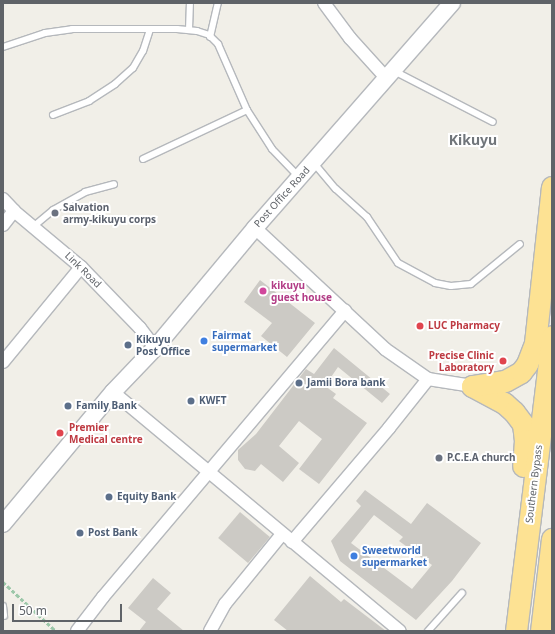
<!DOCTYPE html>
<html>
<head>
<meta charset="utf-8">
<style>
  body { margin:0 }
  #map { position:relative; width:555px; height:634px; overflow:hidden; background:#f1efe8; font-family:"Noto Sans",sans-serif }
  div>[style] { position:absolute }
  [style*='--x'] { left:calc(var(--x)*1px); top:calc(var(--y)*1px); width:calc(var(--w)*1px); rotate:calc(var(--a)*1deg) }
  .building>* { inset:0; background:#cccac5; transform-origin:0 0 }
  .path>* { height:2.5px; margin-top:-1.25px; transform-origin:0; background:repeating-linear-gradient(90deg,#9cc7a9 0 4px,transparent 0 6px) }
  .roads { filter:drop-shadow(1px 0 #b5b8bc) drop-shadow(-1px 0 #b5b8bc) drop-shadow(0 1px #b5b8bc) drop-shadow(0 -1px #b5b8bc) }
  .lane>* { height:6px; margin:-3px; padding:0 3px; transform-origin:3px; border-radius:3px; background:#fff }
  .street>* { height:12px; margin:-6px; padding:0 6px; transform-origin:6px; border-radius:6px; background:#fff }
  .secondary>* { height:16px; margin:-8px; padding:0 8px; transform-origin:8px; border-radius:8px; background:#fff }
  .highway>* { height:21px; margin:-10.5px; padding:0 10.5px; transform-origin:10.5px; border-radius:10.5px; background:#fde293 }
  .dots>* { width:11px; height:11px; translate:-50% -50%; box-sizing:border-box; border:2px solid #fff; border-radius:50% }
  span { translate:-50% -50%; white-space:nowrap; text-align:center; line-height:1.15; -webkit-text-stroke:4px #fff; paint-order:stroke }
  .street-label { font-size:10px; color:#5f6368 }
  .worship-label { font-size:10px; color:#5b616d; font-weight:700 }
  .left { translate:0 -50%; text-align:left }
  .hotel-label { font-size:10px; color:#b23c85; font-weight:700 }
  .health-label { font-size:10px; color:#be3a42; font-weight:700 }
  .right { translate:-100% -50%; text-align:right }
  .shop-label { font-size:10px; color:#366cbe; font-weight:700 }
  .service-label { font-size:10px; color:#4e5e75; font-weight:700 }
  .district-label { font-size:14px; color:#70757a; font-weight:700 }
  .frame { position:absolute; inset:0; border:4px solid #5f6368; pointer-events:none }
  .scale { position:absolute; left:12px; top:604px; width:110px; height:18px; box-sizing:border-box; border:2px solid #5f6368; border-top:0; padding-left:5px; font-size:12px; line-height:14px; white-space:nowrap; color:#5f6368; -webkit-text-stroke:3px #fff; paint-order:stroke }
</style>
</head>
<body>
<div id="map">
  <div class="building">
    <div style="clip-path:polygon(260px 280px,315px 323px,287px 357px,261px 336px,272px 323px,244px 302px)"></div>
    <div style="clip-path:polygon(334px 348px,390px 394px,382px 403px,338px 367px,325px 386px,336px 394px,333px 398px,367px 423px,319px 484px,299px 469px,322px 439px,299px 421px,279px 446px,299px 463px,283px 482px,261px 464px,255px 471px,245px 469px,238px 460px,238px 450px,256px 434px,306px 369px,314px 374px)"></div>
    <div style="clip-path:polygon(evenodd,365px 490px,411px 524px,427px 503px,481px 543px,452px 581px,416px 620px,340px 561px,331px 541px,361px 506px,356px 501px,365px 490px,374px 515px,403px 537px,399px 541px,432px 565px,412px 589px,351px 543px,374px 515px)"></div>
    <div style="left:240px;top:512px;width:39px;height:34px;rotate:40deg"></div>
    <div style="clip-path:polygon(310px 576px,341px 602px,344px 599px,386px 631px,288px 631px,274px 620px)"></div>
    <div style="clip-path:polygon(153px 578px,171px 593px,157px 609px,184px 631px,139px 631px,146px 622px,128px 608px)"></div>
  </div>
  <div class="path">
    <div style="--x:3;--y:582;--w:72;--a:42.8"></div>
  </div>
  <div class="roads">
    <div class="lane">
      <div style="--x:189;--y:30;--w:27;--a:-88"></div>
      <div style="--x:210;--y:37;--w:35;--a:-77"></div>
      <div style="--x:3;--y:47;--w:44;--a:-18.4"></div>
      <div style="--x:45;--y:33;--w:27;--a:-8"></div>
      <div style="--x:72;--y:29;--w:105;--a:0"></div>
      <div style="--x:177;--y:29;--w:20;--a:6"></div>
      <div style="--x:197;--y:31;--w:13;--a:18"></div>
      <div style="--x:209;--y:35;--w:13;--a:45"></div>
      <div style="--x:218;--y:44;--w:72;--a:66.3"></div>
      <div style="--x:247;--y:110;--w:46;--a:57.3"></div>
      <div style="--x:272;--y:149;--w:39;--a:46"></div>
      <div style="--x:394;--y:71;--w:111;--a:27.3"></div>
      <div style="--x:53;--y:115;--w:39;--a:-21"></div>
      <div style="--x:89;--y:101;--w:31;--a:-33"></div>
      <div style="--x:115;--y:84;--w:24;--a:-42"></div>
      <div style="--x:133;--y:68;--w:20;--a:-60"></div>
      <div style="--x:143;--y:51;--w:23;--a:-72"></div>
      <div style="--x:143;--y:159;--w:115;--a:-25.2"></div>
      <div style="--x:313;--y:162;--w:35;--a:50"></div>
      <div style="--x:336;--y:189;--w:42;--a:42.1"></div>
      <div style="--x:367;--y:217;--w:55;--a:56"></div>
      <div style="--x:398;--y:263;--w:42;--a:28.4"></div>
      <div style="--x:435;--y:283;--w:16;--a:11"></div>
      <div style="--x:451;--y:286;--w:20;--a:-6"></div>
      <div style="--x:471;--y:284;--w:63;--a:-39.2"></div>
      <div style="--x:34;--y:226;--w:25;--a:-40"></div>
      <div style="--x:53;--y:210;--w:37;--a:-29"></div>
      <div style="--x:85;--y:192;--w:30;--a:-15"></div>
      <div style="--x:3;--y:606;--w:10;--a:84"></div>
      <div style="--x:428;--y:631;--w:51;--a:-48.2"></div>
    </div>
    <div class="street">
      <div style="--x:324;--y:3;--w:44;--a:53.4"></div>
      <div style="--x:350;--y:38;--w:55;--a:47.9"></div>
      <div style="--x:3;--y:199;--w:16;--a:47"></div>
      <div style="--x:14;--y:211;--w:87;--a:39.9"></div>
      <div style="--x:81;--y:267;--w:85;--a:46"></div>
      <div style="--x:140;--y:328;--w:25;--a:53"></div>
      <div style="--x:3;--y:225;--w:18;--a:-52"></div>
      <div style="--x:255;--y:228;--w:178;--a:42.9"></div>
      <div style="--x:385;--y:349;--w:52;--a:34.9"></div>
      <div style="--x:428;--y:379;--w:45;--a:9"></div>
      <div style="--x:3;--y:362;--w:123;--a:-50.6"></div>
      <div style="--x:113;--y:392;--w:373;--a:39.8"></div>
      <div style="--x:292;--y:542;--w:150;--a:-49.6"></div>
      <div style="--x:389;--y:428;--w:63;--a:-51.5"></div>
      <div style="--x:77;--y:631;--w:43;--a:-52.6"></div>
      <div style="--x:103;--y:597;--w:375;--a:-49.8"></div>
      <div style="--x:210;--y:631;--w:31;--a:-61"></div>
      <div style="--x:225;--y:604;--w:90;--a:-50.8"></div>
    </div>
    <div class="secondary">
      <div style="--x:3;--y:524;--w:172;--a:-50.2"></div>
      <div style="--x:113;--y:392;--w:61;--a:-46.3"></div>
      <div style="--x:155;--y:348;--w:156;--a:-50.2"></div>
      <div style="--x:255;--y:228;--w:299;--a:-48.8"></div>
    </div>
    <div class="highway">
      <div style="--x:472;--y:386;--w:36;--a:28"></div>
      <div style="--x:504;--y:403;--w:13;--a:42"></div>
      <div style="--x:514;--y:412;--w:15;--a:53"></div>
      <div style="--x:523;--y:424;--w:16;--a:83"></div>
      <div style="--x:525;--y:440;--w:26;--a:94"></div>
      <div style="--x:472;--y:386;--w:33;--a:-9"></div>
      <div style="--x:505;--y:381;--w:18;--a:-29"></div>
      <div style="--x:521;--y:372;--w:10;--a:-53"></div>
      <div style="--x:527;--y:364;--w:22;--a:-69"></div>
      <div style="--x:535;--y:343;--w:157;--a:-83.8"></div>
      <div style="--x:516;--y:631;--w:297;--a:-83"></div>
      <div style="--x:541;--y:631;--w:93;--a:-83.2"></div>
    </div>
  </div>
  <div class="dots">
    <div style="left:55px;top:213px;background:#6b7280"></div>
    <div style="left:263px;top:291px;background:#d1479c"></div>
    <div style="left:420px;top:326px;background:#e0444e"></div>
    <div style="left:204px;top:341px;background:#3f7fe0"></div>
    <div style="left:128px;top:345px;background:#5c6f8a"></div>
    <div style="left:503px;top:361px;background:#e0444e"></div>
    <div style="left:299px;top:383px;background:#5c6f8a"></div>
    <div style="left:191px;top:401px;background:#5c6f8a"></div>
    <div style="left:68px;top:406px;background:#5c6f8a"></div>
    <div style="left:60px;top:433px;background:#e0444e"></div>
    <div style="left:439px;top:458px;background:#6b7280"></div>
    <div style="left:109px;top:497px;background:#5c6f8a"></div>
    <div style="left:80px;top:533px;background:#5c6f8a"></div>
    <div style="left:354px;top:556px;background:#3f7fe0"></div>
  </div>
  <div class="street-label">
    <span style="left:282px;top:197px;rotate:-48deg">Post Office Road</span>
    <span style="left:83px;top:270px;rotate:44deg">Link Road</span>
    <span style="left:534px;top:484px;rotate:-83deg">Southern Bypass</span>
  </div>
  <div class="worship-label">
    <span class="left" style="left:63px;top:213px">Salvation<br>army-kikuyu corps</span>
    <span class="left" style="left:447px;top:458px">P.C.E.A church</span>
  </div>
  <div class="hotel-label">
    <span class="left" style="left:271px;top:291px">kikuyu<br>guest house</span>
  </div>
  <div class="health-label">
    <span class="left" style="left:428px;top:326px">LUC Pharmacy</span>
    <span class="right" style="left:494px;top:361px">Precise Clinic<br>Laboratory</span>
    <span class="left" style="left:69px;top:433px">Premier<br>Medical centre</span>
  </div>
  <div class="shop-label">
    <span class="left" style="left:212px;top:341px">Fairmat<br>supermarket</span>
    <span class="left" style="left:362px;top:556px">Sweetworld<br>supermarket</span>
  </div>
  <div class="service-label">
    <span class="left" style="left:136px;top:345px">Kikuyu<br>Post Office</span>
    <span class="left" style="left:307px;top:383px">Jamii Bora bank</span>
    <span class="left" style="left:199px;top:401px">KWFT</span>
    <span class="left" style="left:76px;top:406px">Family Bank</span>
    <span class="left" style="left:117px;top:497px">Equity Bank</span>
    <span class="left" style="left:88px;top:533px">Post Bank</span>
  </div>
  <div class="district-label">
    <span style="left:473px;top:140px">Kikuyu</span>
  </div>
  <div class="frame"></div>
  <div class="scale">50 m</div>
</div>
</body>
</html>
